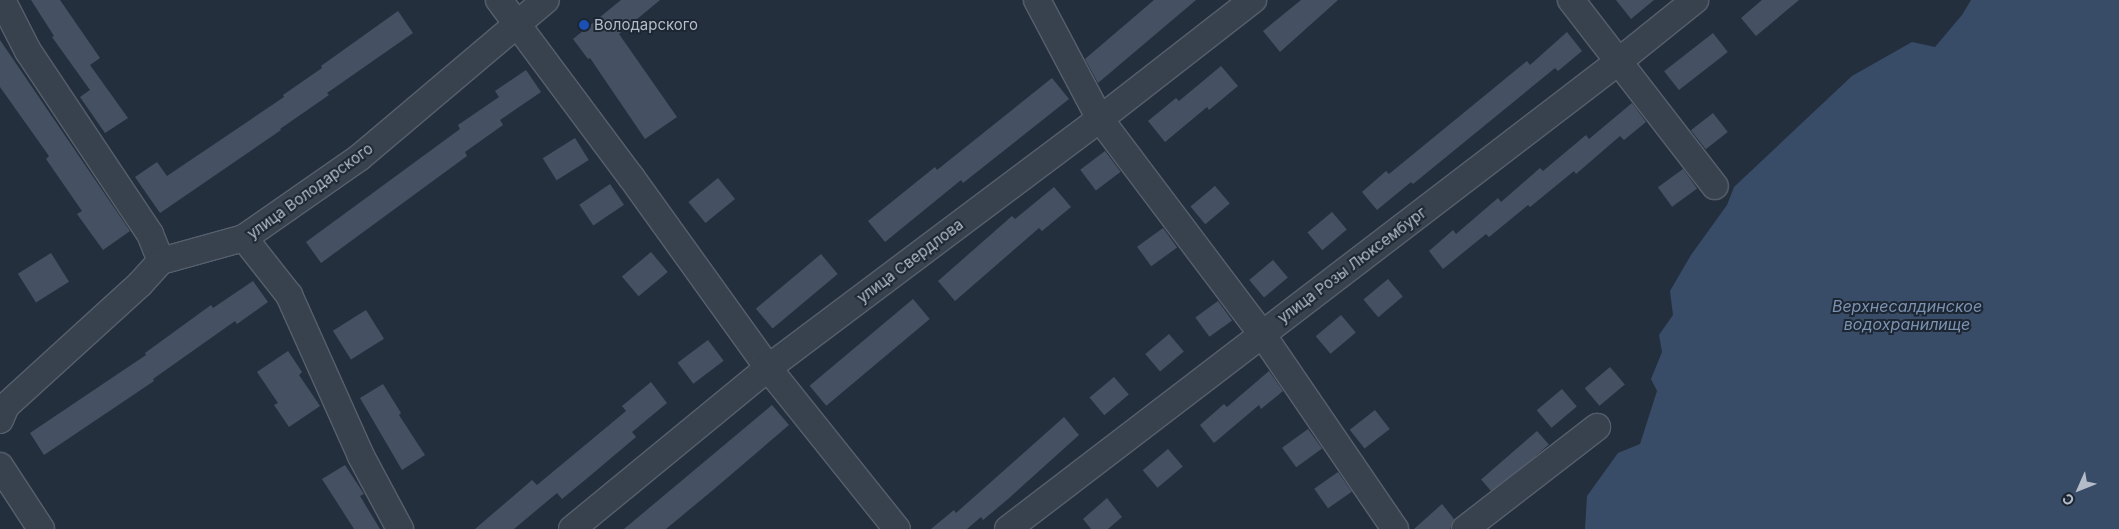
<!DOCTYPE html>
<html>
<head>
<meta charset="utf-8">
<style>
  body { margin:0 }
  #map { position:relative; width:2119px; height:529px; overflow:hidden; background:#242f3e; font-family:Inter,sans-serif }
  div>[style] { position:absolute }
  [style*='--x'] { left:calc(var(--x)*1px); top:calc(var(--y)*1px); width:calc(var(--w)*1px); rotate:calc(var(--a)*1deg) }
  .water>* { inset:0; background:#394c67 }
  .building>* { inset:0; background:#455162; transform-origin:0 0 }
  .roads { filter:drop-shadow(1px 0 #565f6c) drop-shadow(-1px 0 #565f6c) drop-shadow(0 1px #565f6c) drop-shadow(0 -1px #565f6c) }
  .minor>* { height:26px; margin:-13px; padding:0 13px; transform-origin:13px; border-radius:13px; background:#38414e }
  .dots>* { width:14px; height:14px; translate:-50% -50%; box-sizing:border-box; border:2px solid #1d2633; border-radius:50% }
  span { translate:-50% -50%; white-space:nowrap; text-align:center; line-height:1.15; -webkit-text-stroke:4px #1d2633; paint-order:stroke }
  .poi-label { font-size:15px; color:#b4bcc9 }
  .left { translate:0 -50%; text-align:left }
  .street-label { font-size:15px; color:#b4bcc9 }
  .water-label { font-size:16px; color:#7c92b1; font-style:italic }
  .north { position:absolute; left:2054px; top:464px; width:50px; height:50px; -webkit-text-stroke:4px #1d2633; paint-order:stroke; rotate:226deg; font-size:14px; font-weight:700; line-height:20px; text-align:center; color:#b4bcc9 }
  .north::after { content:''; display:block; margin:auto; width:18px; height:22px; background:#b4bcc9; clip-path:polygon(50% 0,100% 100%,50% 72%,0 100%) }
</style>
</head>
<body>
<div id="map">
  <div class="water">
    <div style="clip-path:polygon(1971px 0,2119px 0,2119px 529px,1585px 529px,1587px 496px,1618px 453px,1640px 444px,1657px 391px,1651px 379px,1662px 352px,1659px 335px,1673px 315px,1670px 291px,1691px 255px,1727px 205px,1734px 187px,1852px 76px,1912px 42px,1935px 47px,1962px 15px)"></div>
  </div>
  <div class="building">
    <div style="clip-path:polygon(31px 0,60px 0,100px 58px,90px 65px,128px 118px,105px 133px,80px 97px,90px 90px,52px 37px,54px 36px)"></div>
    <div style="clip-path:polygon(621px 0,660px 0,619px 34px,677px 117px,645px 139px,590px 58px,588px 59px,573px 39px)"></div>
    <div style="clip-path:polygon(1154px 0,1196px 0,1098px 83px,1085px 59px)"></div>
    <div style="clip-path:polygon(1301px 0,1338px 0,1280px 52px,1263px 31px)"></div>
    <div style="clip-path:polygon(1616px 0,1654px 0,1631px 19px)"></div>
    <div style="clip-path:polygon(1762px 0,1799px 0,1756px 36px,1741px 18px)"></div>
    <div style="clip-path:polygon(398px 11px,413px 33px,327px 93px,329px 95px,280px 129px,281px 130px,160px 213px,135px 177px,157px 162px,167px 176px,284px 97px,283px 95px,322px 68px,321px 66px)"></div>
    <div style="clip-path:polygon(1567px 32px,1582px 51px,1558px 71px,1555px 68px,1413px 184px,1411px 182px,1377px 210px,1362px 192px,1386px 171px,1389px 174px,1527px 61px,1530px 65px)"></div>
    <div style="left:1713px;top:33px;width:24px;height:62px;rotate:52deg"></div>
    <div style="clip-path:polygon(0 40px,130px 231px,103px 250px,77px 214px,82px 211px,46px 159px,49px 156px,0 87px)"></div>
    <div style="clip-path:polygon(1221px 66px,1238px 86px,1209px 110px,1207px 107px,1165px 142px,1148px 121px,1176px 98px,1179px 101px)"></div>
    <div style="clip-path:polygon(526px 70px,541px 92px,500px 120px,503px 125px,465px 152px,467px 156px,321px 263px,306px 242px,460px 129px,458px 125px,499px 97px,495px 91px)"></div>
    <div style="clip-path:polygon(1052px 78px,1069px 99px,963px 183px,961px 180px,885px 242px,868px 221px,935px 167px,937px 170px)"></div>
    <div style="clip-path:polygon(1632px 103px,1646px 122px,1624px 140px,1620px 136px,1576px 174px,1574px 171px,1530px 207px,1528px 205px,1489px 237px,1486px 234px,1443px 269px,1429px 251px,1453px 230px,1456px 234px,1498px 198px,1501px 202px,1540px 168px,1543px 171px,1586px 135px,1589px 139px)"></div>
    <div style="left:1713px;top:113px;width:24px;height:28px;rotate:52deg"></div>
    <div style="left:575px;top:138px;width:26px;height:38px;rotate:58deg"></div>
    <div style="left:1105px;top:151px;width:26px;height:31px;rotate:53deg"></div>
    <div style="left:1683px;top:169px;width:24px;height:31px;rotate:54deg"></div>
    <div style="left:718px;top:178px;width:27px;height:38px;rotate:51deg"></div>
    <div style="left:610px;top:184px;width:25px;height:37px;rotate:56deg"></div>
    <div style="left:1215px;top:186px;width:23px;height:32px;rotate:50deg"></div>
    <div style="clip-path:polygon(1054px 187px,1071px 207px,1042px 231px,1039px 228px,955px 301px,938px 281px,1012px 216px,1015px 219px)"></div>
    <div style="left:1332px;top:212px;width:23px;height:32px;rotate:50deg"></div>
    <div style="left:1163px;top:228px;width:24px;height:32px;rotate:54deg"></div>
    <div style="left:651px;top:252px;width:26px;height:38px;rotate:50deg"></div>
    <div style="left:51px;top:253px;width:34px;height:39px;rotate:58deg"></div>
    <div style="left:821px;top:254px;width:26px;height:85px;rotate:50deg"></div>
    <div style="left:1273px;top:260px;width:23px;height:31px;rotate:50deg"></div>
    <div style="left:1388px;top:279px;width:23px;height:32px;rotate:50deg"></div>
    <div style="clip-path:polygon(253px 281px,268px 302px,237px 324px,235px 321px,153px 379px,154px 381px,44px 455px,30px 433px,146px 355px,145px 353px,211px 305px,213px 308px)"></div>
    <div style="left:913px;top:299px;width:26px;height:135px;rotate:50deg"></div>
    <div style="left:1218px;top:301px;width:24px;height:28px;rotate:54deg"></div>
    <div style="left:366px;top:310px;width:34px;height:39px;rotate:58deg"></div>
    <div style="left:1341px;top:315px;width:23px;height:33px;rotate:50deg"></div>
    <div style="left:1169px;top:334px;width:23px;height:31px;rotate:50deg"></div>
    <div style="left:708px;top:340px;width:26px;height:38px;rotate:53deg"></div>
    <div style="clip-path:polygon(288px 351px,302px 372px,299px 375px,320px 406px,289px 427px,274px 405px,278px 403px,257px 372px)"></div>
    <div style="left:1610px;top:367px;width:23px;height:33px;rotate:50deg"></div>
    <div style="clip-path:polygon(1269px 371px,1283px 391px,1261px 409px,1259px 405px,1214px 443px,1200px 425px,1224px 404px,1227px 407px)"></div>
    <div style="left:1114px;top:377px;width:23px;height:32px;rotate:50deg"></div>
    <div style="clip-path:polygon(651px 382px,667px 403px,632px 432px,636px 437px,591px 475px,562px 499px,557px 493px,514px 529px,475px 529px,532px 480px,537px 485px,590px 441px,626px 411px,622px 406px)"></div>
    <div style="clip-path:polygon(383px 384px,401px 413px,399px 415px,425px 455px,402px 470px,360px 398px)"></div>
    <div style="left:1562px;top:389px;width:23px;height:33px;rotate:50deg"></div>
    <div style="clip-path:polygon(772px 405px,789px 425px,713px 490px,666px 529px,624px 529px)"></div>
    <div style="left:1375px;top:410px;width:24px;height:32px;rotate:52deg"></div>
    <div style="clip-path:polygon(1064px 417px,1079px 435px,1008px 499px,983px 520px,981px 517px,967px 529px,931px 529px,954px 510px,956px 513px)"></div>
    <div style="left:1308px;top:429px;width:24px;height:32px;rotate:54deg"></div>
    <div style="left:1537px;top:431px;width:18px;height:74px;rotate:49deg"></div>
    <div style="left:1168px;top:449px;width:23px;height:33px;rotate:50deg"></div>
    <div style="clip-path:polygon(345px 465px,364px 494px,360px 496px,380px 529px,354px 529px,322px 479px)"></div>
    <div style="left:1338px;top:472px;width:24px;height:29px;rotate:55deg"></div>
    <div style="clip-path:polygon(1107px 498px,1122px 517px,1108px 529px,1091px 529px,1083px 519px)"></div>
    <div style="clip-path:polygon(1442px 504px,1454px 519px,1450px 529px,1414px 529px)"></div>
  </div>
  <div class="roads">
    <div class="minor">
      <div style="--x:2;--y:0;--w:57;--a:63"></div>
      <div style="--x:28;--y:51;--w:220;--a:56.3"></div>
      <div style="--x:150;--y:234;--w:29;--a:68"></div>
      <div style="--x:499;--y:0;--w:221;--a:53.3"></div>
      <div style="--x:631;--y:177;--w:235;--a:54.3"></div>
      <div style="--x:768;--y:368;--w:206;--a:51.3"></div>
      <div style="--x:1037;--y:0;--w:135;--a:62.1"></div>
      <div style="--x:1100;--y:119;--w:269;--a:53"></div>
      <div style="--x:1262;--y:334;--w:236;--a:55.7"></div>
      <div style="--x:1571;--y:0;--w:235;--a:52.3"></div>
      <div style="--x:244;--y:238;--w:73;--a:51.7"></div>
      <div style="--x:289;--y:295;--w:176;--a:65.9"></div>
      <div style="--x:361;--y:456;--w:83;--a:61.9"></div>
      <div style="--x:0;--y:420;--w:15;--a:-67"></div>
      <div style="--x:6;--y:406;--w:181;--a:-42.3"></div>
      <div style="--x:140;--y:284;--w:31;--a:-48"></div>
      <div style="--x:161;--y:261;--w:86;--a:-15.5"></div>
      <div style="--x:244;--y:238;--w:141;--a:-34.9"></div>
      <div style="--x:360;--y:157;--w:243;--a:-40.2"></div>
      <div style="--x:0;--y:466;--w:75;--a:56.9"></div>
      <div style="--x:572;--y:529;--w:254;--a:-39.4"></div>
      <div style="--x:768;--y:368;--w:415;--a:-36.9"></div>
      <div style="--x:1100;--y:119;--w:194;--a:-37.9"></div>
      <div style="--x:1008;--y:529;--w:768;--a:-37.44"></div>
      <div style="--x:1618;--y:62;--w:99;--a:-38.8"></div>
      <div style="--x:1465;--y:529;--w:167;--a:-37.7"></div>
    </div>
  </div>
  <div class="dots">
    <div style="left:584px;top:25px;background:#1a4fb4"></div>
  </div>
  <div class="poi-label">
    <span class="left" style="left:594px;top:25px">Володарского</span>
  </div>
  <div class="street-label">
    <span style="left:310px;top:191px;rotate:-36deg">улица Володарского</span>
    <span style="left:910px;top:261px;rotate:-37deg">улица Свердлова</span>
    <span style="left:1352px;top:265px;rotate:-37deg">улица Розы Люксембург</span>
  </div>
  <div class="water-label">
    <span style="left:1907px;top:315px">Верхнесалдинское<br>водохранилище</span>
  </div>
  <div class="north">С</div>
</div>
</body>
</html>
